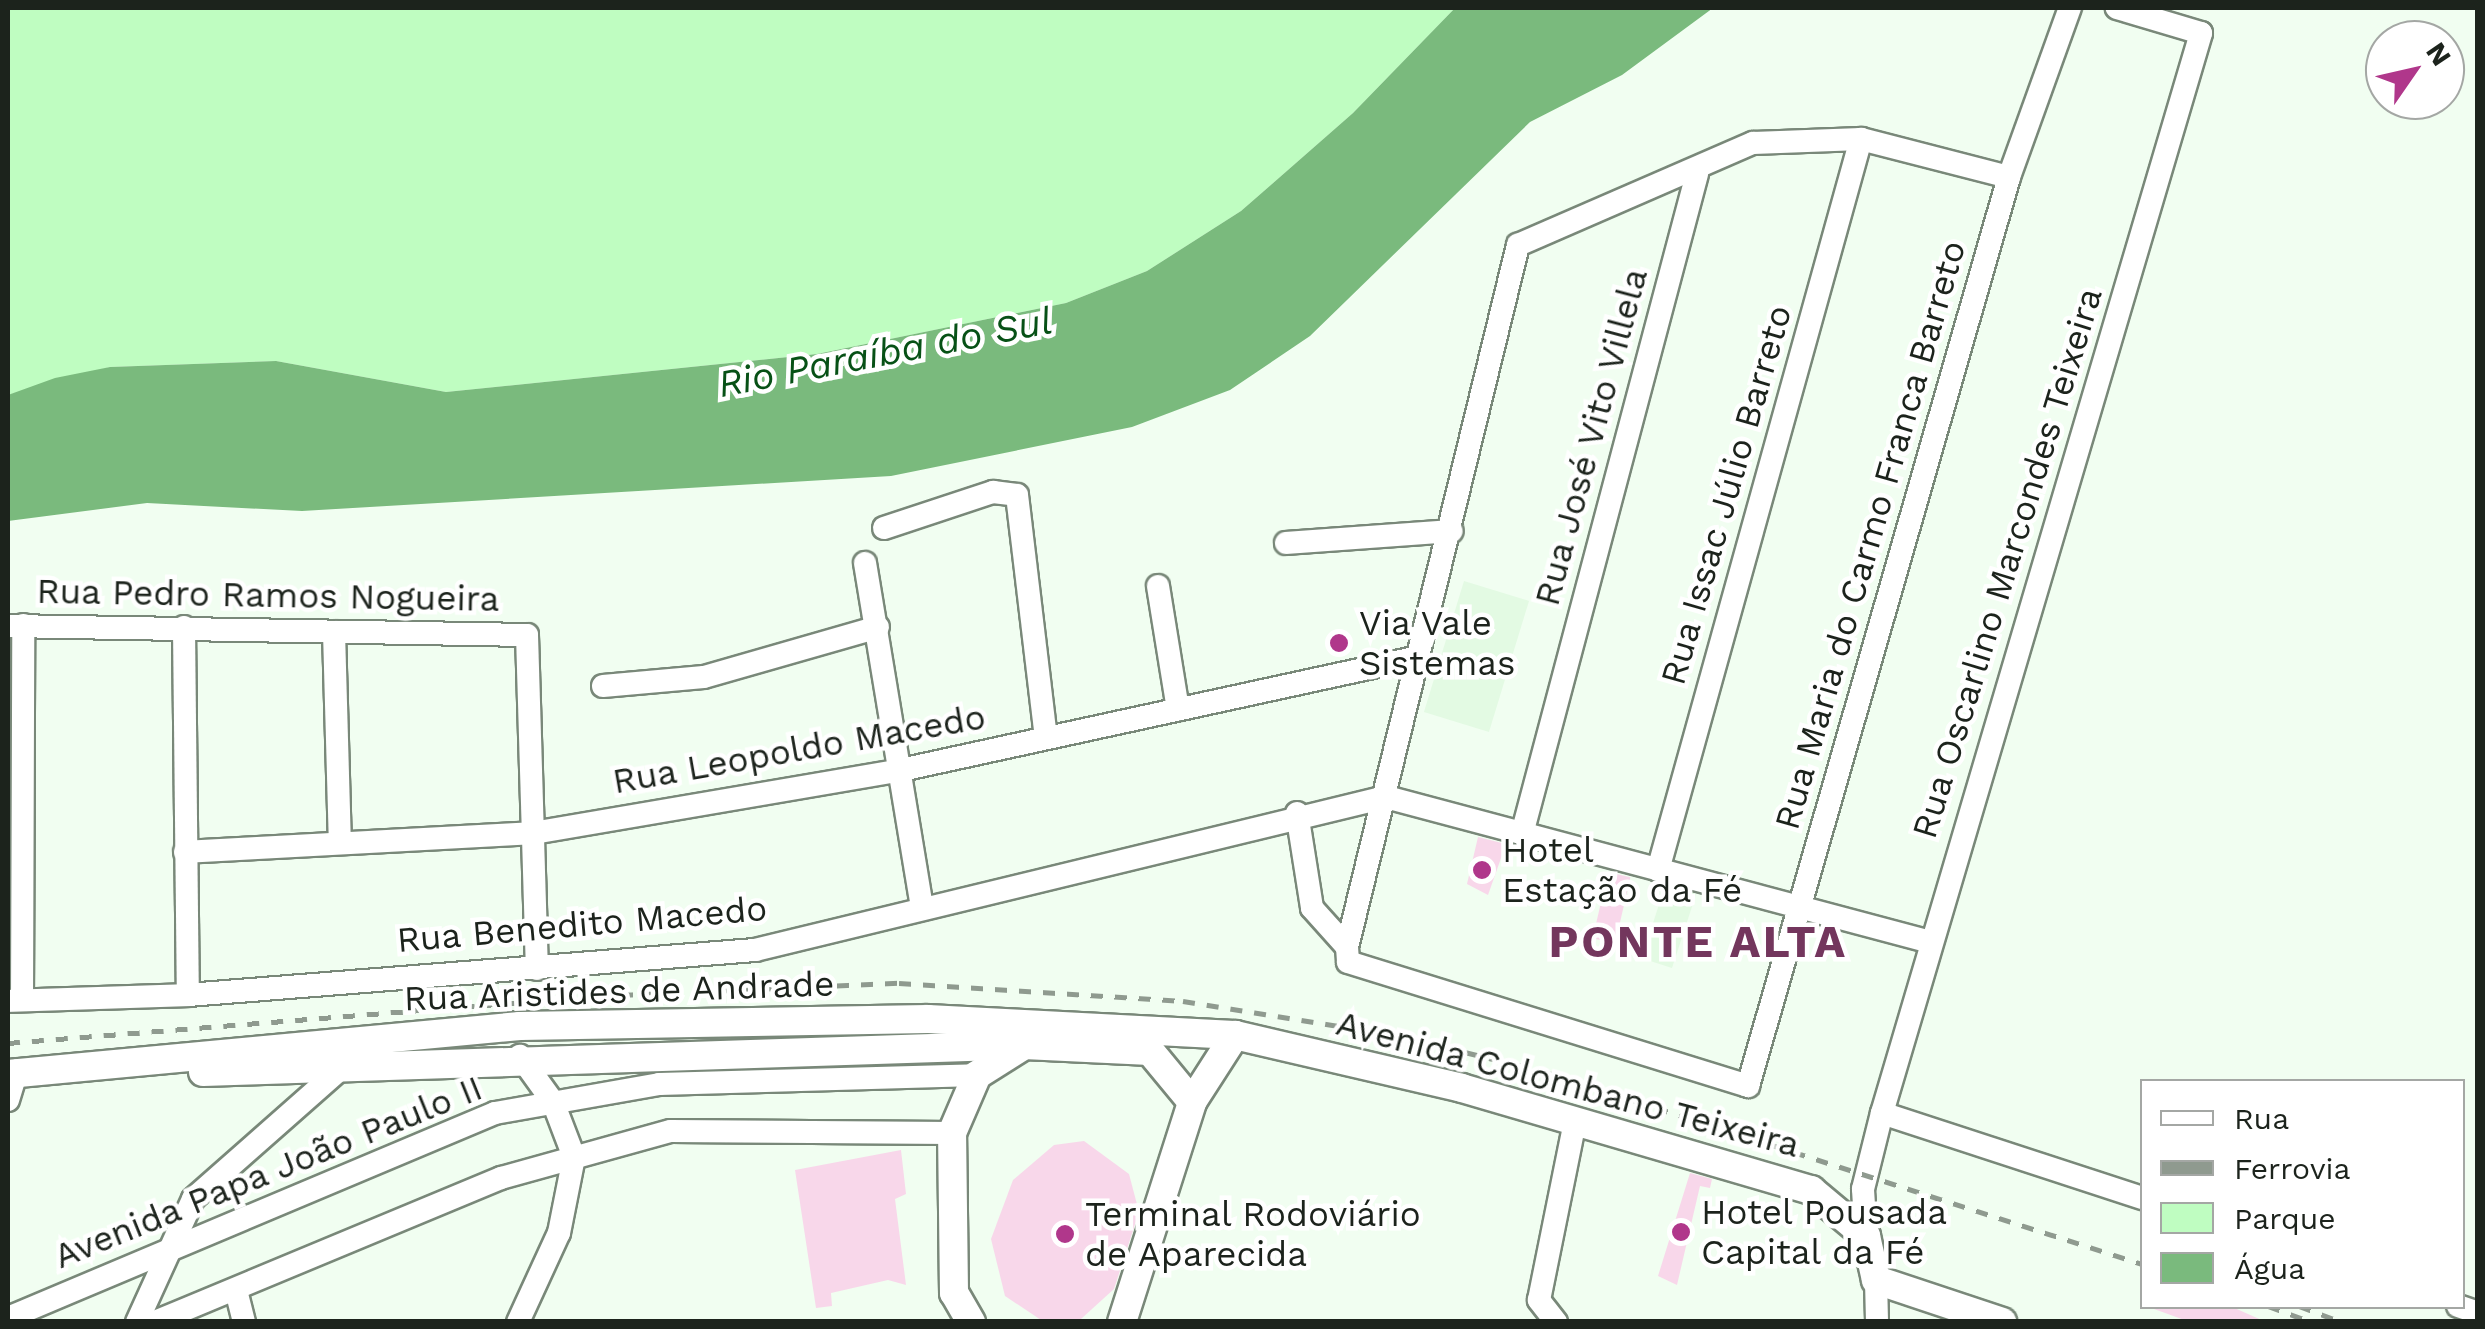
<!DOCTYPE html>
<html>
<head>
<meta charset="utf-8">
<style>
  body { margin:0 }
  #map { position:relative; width:2485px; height:1329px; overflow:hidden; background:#f1fef1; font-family:"Work Sans",sans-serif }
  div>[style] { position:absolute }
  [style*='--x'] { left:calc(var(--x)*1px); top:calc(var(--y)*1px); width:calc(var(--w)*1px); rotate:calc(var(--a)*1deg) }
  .built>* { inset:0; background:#e3fae3; transform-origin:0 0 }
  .green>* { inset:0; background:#bffdc1 }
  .water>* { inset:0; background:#7aba7d }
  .building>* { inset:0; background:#f8d7ea; transform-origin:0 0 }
  .roads { filter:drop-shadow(2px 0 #798879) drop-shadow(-2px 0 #798879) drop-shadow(0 2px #798879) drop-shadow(0 -2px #798879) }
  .minor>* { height:22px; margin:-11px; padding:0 11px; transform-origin:11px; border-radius:11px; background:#fff }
  .major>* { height:28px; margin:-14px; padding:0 14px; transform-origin:14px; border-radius:14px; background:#fff }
  .rail>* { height:5px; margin-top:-2.5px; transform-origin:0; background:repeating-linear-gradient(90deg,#8f9a8f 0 12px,transparent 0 24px) }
  .dots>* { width:28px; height:28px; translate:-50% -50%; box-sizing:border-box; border:5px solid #fff; border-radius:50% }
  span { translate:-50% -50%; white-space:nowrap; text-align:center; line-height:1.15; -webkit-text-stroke:9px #fff; paint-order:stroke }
  .street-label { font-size:35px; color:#1c231c }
  .poi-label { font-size:35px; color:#1c231c }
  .left { translate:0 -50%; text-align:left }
  .water-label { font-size:38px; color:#075116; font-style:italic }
  .district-label { font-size:45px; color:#73365d; font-weight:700; letter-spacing:2.5px }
  .frame { position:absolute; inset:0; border:10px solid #1c231c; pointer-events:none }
  .legend { position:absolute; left:2140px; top:1079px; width:325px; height:230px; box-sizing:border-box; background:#fff; border:2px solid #a4a7a4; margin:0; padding:12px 18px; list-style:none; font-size:30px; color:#1c231c }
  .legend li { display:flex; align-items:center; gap:20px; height:50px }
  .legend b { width:50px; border:2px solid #a4a7a4 }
  .north { position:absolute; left:2365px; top:20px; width:100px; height:100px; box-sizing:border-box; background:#fff; border:2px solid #a4a7a4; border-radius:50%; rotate:56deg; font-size:28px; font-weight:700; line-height:40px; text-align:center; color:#1c231c }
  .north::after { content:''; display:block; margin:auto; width:35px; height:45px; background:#b0378b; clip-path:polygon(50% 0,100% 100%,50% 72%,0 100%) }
</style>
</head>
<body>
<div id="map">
  <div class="built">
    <div style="left:1464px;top:581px;width:68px;height:137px;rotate:17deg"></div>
    <div style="left:1666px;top:883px;width:32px;height:79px;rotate:18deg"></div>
  </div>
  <div class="green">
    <div style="clip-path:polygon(8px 8px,1455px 8px,1353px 113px,1241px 211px,1147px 271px,1066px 303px,817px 354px,446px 392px,276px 361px,110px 367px,8px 395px)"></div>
  </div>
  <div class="water">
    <div style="clip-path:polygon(1455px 8px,1713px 8px,1622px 75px,1530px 122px,1310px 336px,1230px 390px,1132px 427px,891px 476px,302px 511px,147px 503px,8px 521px,8px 395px,55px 378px,110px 367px,276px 361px,446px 392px,817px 354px,1066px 303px,1147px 271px,1241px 211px,1353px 113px)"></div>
  </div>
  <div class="building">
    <div style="clip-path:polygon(1478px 837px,1506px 844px,1488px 895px,1467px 884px)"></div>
    <div style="left:1608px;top:872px;width:23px;height:68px;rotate:13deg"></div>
    <div style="clip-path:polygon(1084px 1141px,1129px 1174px,1139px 1212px,1114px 1289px,1081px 1319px,1044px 1322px,1005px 1296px,991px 1239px,1013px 1180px,1054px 1145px)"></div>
    <div style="clip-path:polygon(901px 1150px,906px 1194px,895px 1199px,906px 1285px,888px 1280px,831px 1293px,832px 1306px,816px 1308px,795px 1170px)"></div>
    <div style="clip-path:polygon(1690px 1173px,1712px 1179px,1710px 1188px,1700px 1186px,1677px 1285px,1658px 1276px)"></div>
    <div style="clip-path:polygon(2230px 1306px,2266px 1322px,2190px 1322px,2154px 1309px)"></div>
  </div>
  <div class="roads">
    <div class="minor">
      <div style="--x:884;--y:528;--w:115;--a:-18.3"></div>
      <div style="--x:993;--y:492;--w:24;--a:7"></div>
      <div style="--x:1017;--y:495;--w:244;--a:83.2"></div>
      <div style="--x:1286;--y:543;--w:166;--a:-4.1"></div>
      <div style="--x:865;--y:563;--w:348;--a:80.6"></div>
      <div style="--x:1158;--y:586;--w:125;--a:80.8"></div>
      <div style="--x:8;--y:626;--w:519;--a:0.99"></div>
      <div style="--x:527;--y:635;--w:334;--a:88.3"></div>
      <div style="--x:184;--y:627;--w:368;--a:89.4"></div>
      <div style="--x:334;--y:632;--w:210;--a:88.4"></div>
      <div style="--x:603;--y:686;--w:101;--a:-5.1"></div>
      <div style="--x:704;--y:677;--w:181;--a:-16"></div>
      <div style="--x:1297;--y:813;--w:96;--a:81"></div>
      <div style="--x:1312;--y:908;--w:52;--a:48.1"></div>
      <div style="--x:1347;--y:947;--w:15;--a:86"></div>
      <div style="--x:1348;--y:962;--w:419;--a:17.2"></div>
      <div style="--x:1748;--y:1086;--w:946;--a:-73.98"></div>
      <div style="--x:2009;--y:177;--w:180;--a:-70.2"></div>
      <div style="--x:1522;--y:834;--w:683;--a:-75.15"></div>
      <div style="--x:185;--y:852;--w:349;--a:-3.1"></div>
      <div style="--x:533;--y:833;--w:373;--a:-9.7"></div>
      <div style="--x:901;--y:770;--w:530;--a:-12.31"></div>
      <div style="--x:1658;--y:870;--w:759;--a:-74.48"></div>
      <div style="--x:1347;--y:947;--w:723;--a:-76.31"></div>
      <div style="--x:1518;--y:245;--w:256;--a:-23.5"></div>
      <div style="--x:1753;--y:143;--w:108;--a:-2.1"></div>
      <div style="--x:1861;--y:139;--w:153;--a:14.4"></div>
      <div style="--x:22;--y:1000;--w:375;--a:-89.8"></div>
      <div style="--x:8;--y:1001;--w:180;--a:-1.9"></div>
      <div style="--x:188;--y:995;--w:569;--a:-4.54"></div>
      <div style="--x:755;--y:950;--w:649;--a:-13.63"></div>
      <div style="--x:1386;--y:797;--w:564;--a:14.9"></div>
      <div style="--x:8;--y:1100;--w:31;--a:-73"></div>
      <div style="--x:1882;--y:1113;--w:274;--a:18.1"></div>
      <div style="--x:1866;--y:1236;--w:47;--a:-93.7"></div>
      <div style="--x:1863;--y:1189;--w:78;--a:-76"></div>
      <div style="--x:1882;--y:1113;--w:1126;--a:-73.54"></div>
      <div style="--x:2201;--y:33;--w:88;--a:-163.4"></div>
      <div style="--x:1876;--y:1280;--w:42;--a:88.6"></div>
      <div style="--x:236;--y:1290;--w:33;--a:76"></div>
      <div style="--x:2458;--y:1306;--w:21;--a:19"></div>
      <div style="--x:8;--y:1318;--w:528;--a:-22.83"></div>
      <div style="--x:495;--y:1113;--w:167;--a:-10"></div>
      <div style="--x:659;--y:1084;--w:318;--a:-1.6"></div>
      <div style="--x:137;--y:1322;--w:135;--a:-65.5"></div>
      <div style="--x:193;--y:1199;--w:204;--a:-41.4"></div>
      <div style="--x:155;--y:1322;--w:375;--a:-22.6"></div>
      <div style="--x:501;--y:1178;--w:176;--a:-15.5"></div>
      <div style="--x:671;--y:1131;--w:281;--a:0.4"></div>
      <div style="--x:518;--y:1322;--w:98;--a:-65.3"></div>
      <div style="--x:559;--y:1233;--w:77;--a:-78.8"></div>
      <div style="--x:574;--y:1157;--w:59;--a:-110.9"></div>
      <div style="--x:553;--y:1102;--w:57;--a:-125.7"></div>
      <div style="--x:1556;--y:1322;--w:28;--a:-128"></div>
      <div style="--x:1539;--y:1300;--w:183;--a:-78.6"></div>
    </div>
    <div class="major">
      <div style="--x:203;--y:1072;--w:821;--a:-1.88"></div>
      <div style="--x:1024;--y:1045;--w:126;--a:2.7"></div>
      <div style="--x:1150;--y:1051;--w:66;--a:50.5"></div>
      <div style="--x:8;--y:1074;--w:514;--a:-5.36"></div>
      <div style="--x:520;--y:1026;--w:408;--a:-1"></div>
      <div style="--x:928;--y:1019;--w:307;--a:3"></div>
      <div style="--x:1235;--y:1035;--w:233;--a:13.1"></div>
      <div style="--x:1462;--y:1088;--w:364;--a:16.3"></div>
      <div style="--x:1811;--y:1190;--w:72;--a:39.9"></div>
      <div style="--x:1866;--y:1236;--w:45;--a:77.2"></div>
      <div style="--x:1876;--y:1280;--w:133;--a:18.4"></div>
      <div style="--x:971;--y:1322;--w:34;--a:-120"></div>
      <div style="--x:954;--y:1293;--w:160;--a:-90.7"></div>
      <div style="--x:952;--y:1133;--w:63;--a:-66.7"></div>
      <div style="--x:977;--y:1075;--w:54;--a:-32.2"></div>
      <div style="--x:1122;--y:1322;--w:231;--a:-72.3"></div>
      <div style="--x:1192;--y:1102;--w:80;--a:-57.3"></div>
    </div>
  </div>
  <div class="rail">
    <div style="--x:8;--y:1043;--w:591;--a:-4.56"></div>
    <div style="--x:597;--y:996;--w:302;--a:-2.5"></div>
    <div style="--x:899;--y:983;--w:285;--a:3.6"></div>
    <div style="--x:1183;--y:1001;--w:216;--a:9.1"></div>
    <div style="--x:1396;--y:1035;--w:150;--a:13.9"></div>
    <div style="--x:1542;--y:1071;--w:630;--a:17.83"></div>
    <div style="--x:2268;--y:1306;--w:47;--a:20"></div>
    <div style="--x:2299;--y:1306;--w:46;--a:20.4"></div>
  </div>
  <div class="dots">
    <div style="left:1339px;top:643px;background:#b0378b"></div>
    <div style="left:1482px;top:870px;background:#b0378b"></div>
    <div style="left:1681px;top:1232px;background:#b0378b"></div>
    <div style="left:1065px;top:1234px;background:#b0378b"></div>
  </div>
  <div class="street-label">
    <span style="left:1591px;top:437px;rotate:-75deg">Rua José Vito Villela</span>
    <span style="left:1726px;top:495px;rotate:-74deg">Rua Issac Júlio Barreto</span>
    <span style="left:1870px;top:535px;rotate:-74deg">Rua Maria do Carmo Franca Barreto</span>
    <span style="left:2007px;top:563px;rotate:-73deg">Rua Oscarlino Marcondes Teixeira</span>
    <span style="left:268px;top:595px;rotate:1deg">Rua Pedro Ramos Nogueira</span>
    <span style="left:799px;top:749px;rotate:-10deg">Rua Leopoldo Macedo</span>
    <span style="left:582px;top:924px;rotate:-5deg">Rua Benedito Macedo</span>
    <span style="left:619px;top:991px;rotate:-2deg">Rua Aristides de Andrade</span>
    <span style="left:1568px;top:1084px;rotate:15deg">Avenida Colombano Teixeira</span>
    <span style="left:268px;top:1172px;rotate:-22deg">Avenida Papa João Paulo II</span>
  </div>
  <div class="poi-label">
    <span class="left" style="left:1359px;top:643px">Via Vale<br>Sistemas</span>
    <span class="left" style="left:1502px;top:870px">Hotel<br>Estação da Fé</span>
    <span class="left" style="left:1701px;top:1232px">Hotel Pousada<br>Capital da Fé</span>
    <span class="left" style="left:1085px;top:1234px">Terminal Rodoviário<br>de Aparecida</span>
  </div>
  <div class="water-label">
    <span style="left:885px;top:353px;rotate:-11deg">Rio Paraíba do Sul</span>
  </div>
  <div class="district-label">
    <span style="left:1698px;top:942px">PONTE ALTA</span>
  </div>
  <div class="frame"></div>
  <ul class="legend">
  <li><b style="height:12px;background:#fff"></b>Rua</li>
  <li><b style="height:12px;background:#8f9a8f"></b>Ferrovia</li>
  <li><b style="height:28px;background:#bffdc1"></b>Parque</li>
  <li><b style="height:28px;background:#7aba7d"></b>Água</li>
  </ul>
  <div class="north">N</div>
</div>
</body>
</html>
